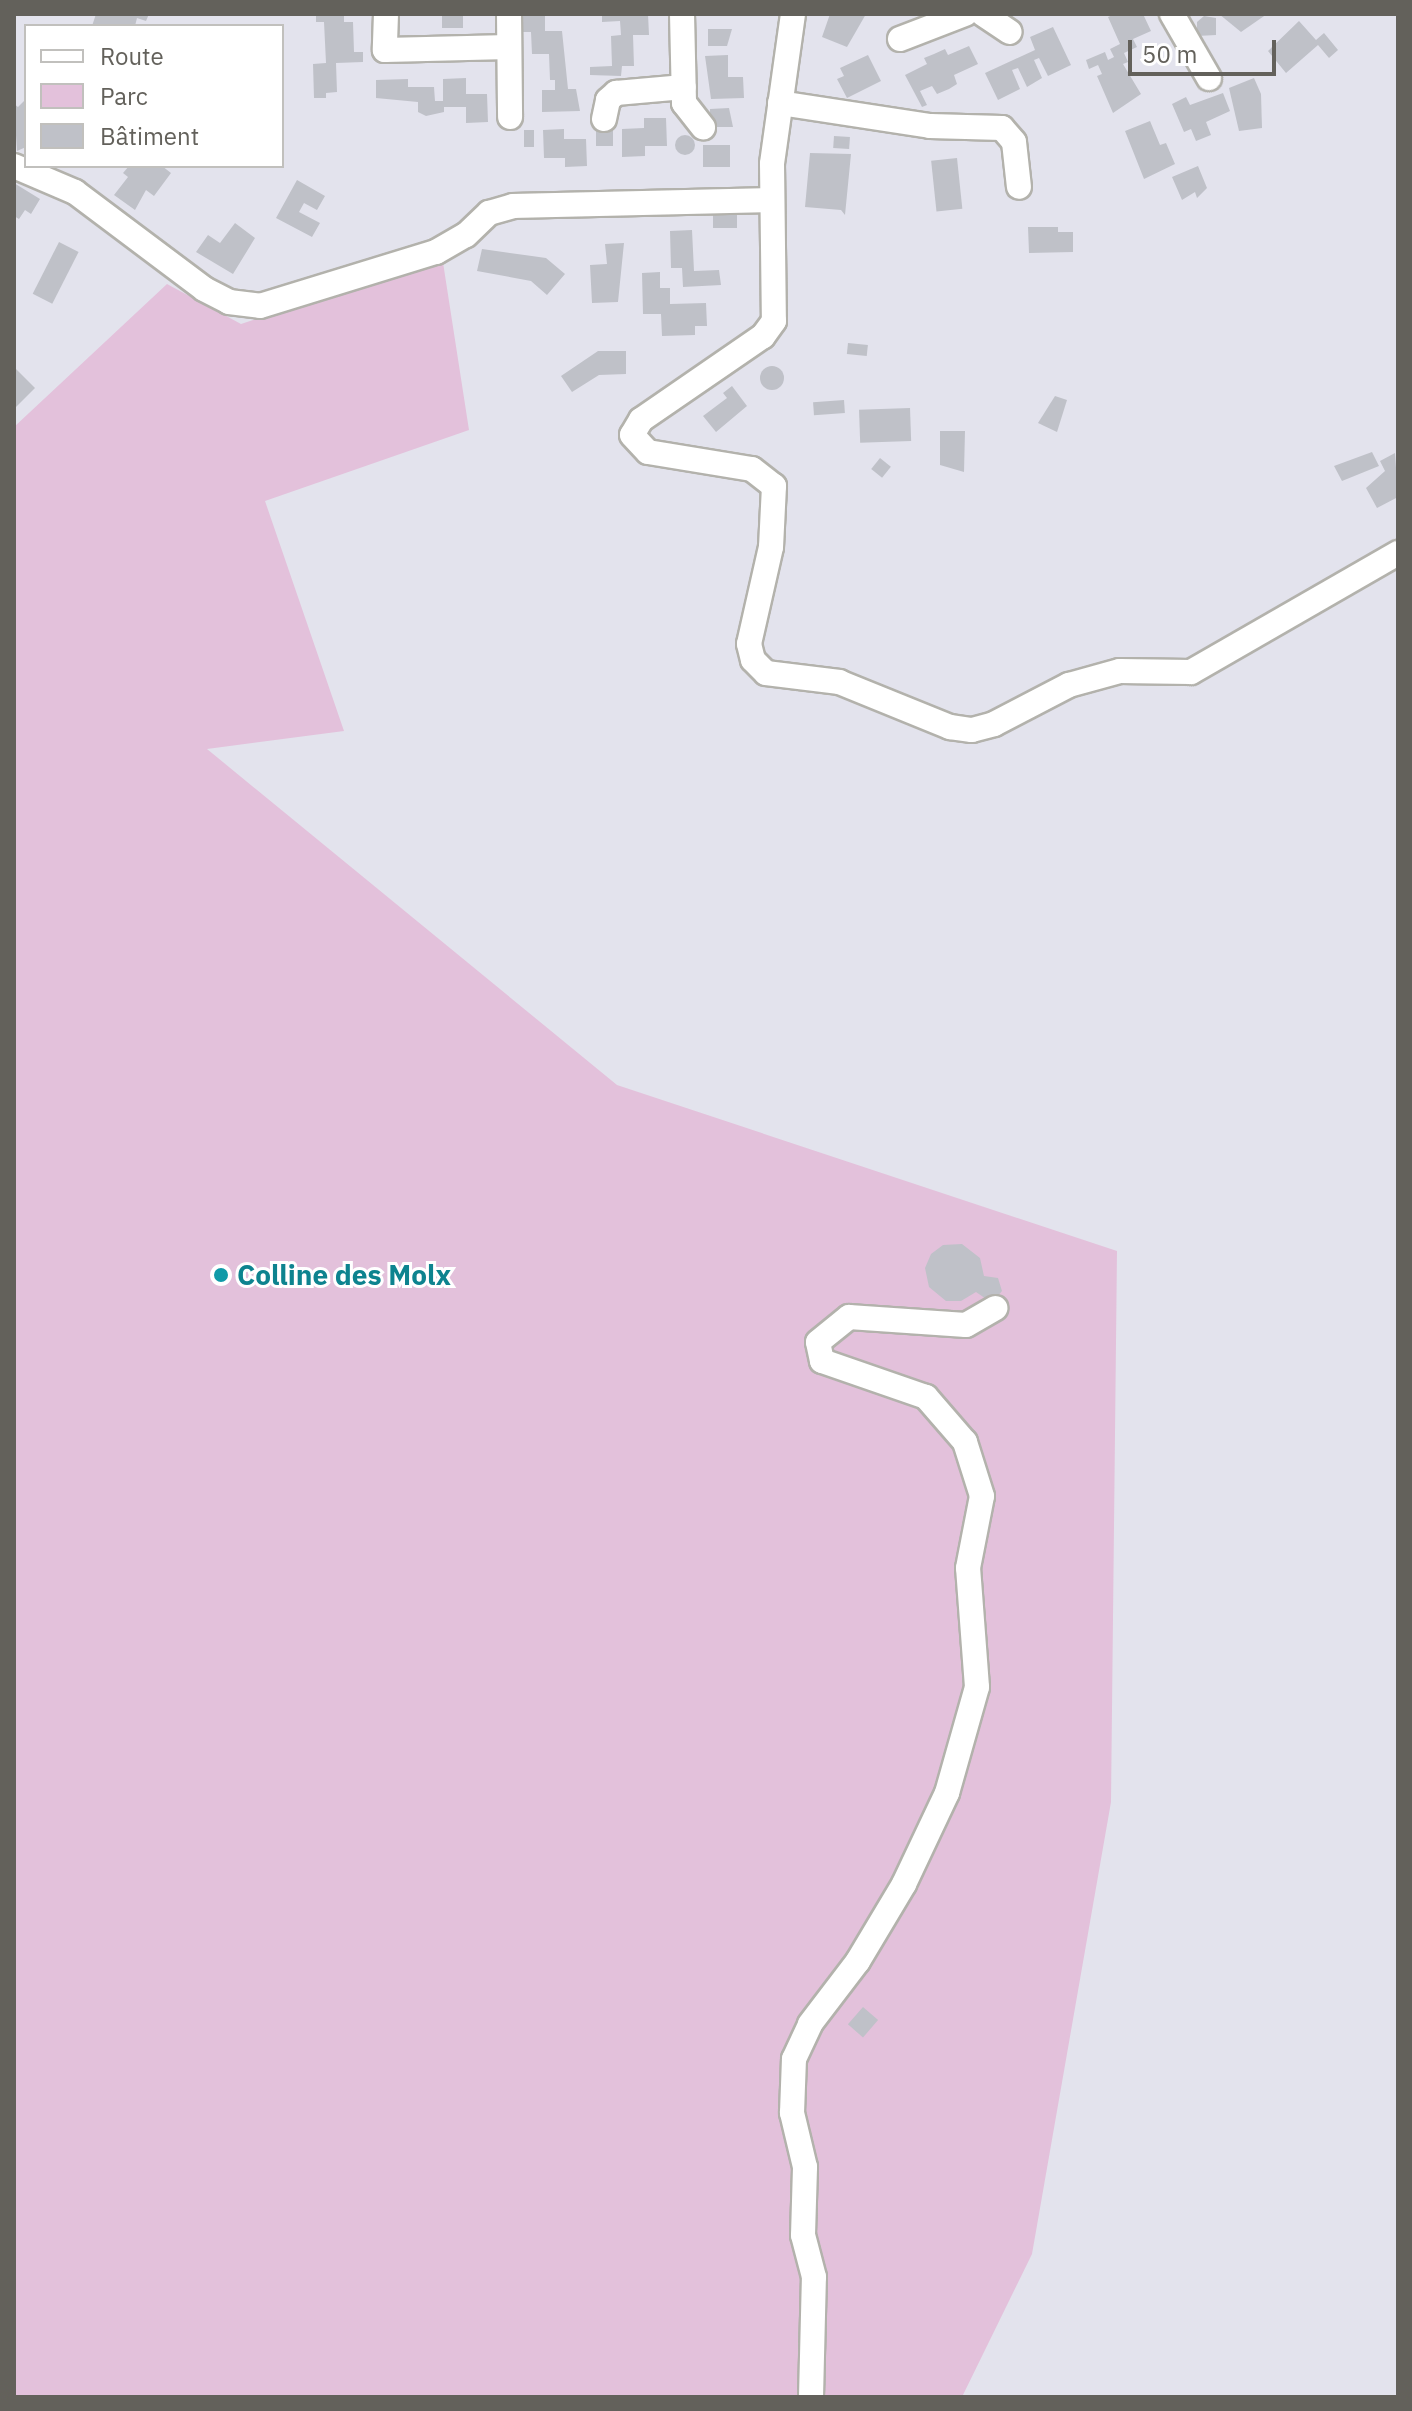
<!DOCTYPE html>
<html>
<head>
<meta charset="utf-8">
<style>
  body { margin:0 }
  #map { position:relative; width:1412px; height:2411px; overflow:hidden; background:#e3e3ed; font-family:"IBM Plex Sans",sans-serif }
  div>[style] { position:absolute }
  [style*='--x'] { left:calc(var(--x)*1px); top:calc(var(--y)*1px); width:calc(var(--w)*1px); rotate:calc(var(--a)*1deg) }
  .green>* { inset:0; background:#e3c1db }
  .building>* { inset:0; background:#bfc1c8; transform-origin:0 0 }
  .round { border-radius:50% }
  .roads { filter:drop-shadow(2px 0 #b3b2ac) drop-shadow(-2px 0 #b3b2ac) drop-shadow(0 2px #b3b2ac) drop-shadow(0 -2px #b3b2ac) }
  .minor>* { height:24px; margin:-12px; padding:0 12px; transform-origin:12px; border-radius:12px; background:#fff }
  .dots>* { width:22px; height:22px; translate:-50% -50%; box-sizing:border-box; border:4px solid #fff; border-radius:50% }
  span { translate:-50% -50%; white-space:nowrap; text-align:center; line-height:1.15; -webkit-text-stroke:6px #fff; paint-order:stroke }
  .culture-label { font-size:28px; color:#0d838f; font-weight:700 }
  .left { translate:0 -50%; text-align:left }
  .frame { position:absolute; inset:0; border:16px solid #63615b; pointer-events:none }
  .legend { position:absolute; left:24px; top:24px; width:260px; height:144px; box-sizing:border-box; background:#fff; border:2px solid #c1c0bd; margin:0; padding:10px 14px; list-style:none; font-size:24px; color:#63615b }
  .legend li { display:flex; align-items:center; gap:16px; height:40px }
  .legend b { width:40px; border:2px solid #c1c0bd }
  .scale { position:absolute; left:1128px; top:40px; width:148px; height:36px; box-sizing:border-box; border:4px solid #63615b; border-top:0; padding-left:10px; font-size:24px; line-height:28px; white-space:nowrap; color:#63615b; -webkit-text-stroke:6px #fff; paint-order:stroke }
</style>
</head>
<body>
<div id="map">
  <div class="green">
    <div style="clip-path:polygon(442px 256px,469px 430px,265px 501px,344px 731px,207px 749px,617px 1085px,1117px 1251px,1111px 1802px,1032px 2254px,962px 2397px,14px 2397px,14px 427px,167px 284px,241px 324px)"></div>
  </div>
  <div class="building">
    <div style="clip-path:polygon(96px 14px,149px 14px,146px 21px,137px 18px,135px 26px,92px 26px)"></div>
    <div style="clip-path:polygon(316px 14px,344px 14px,344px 22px,353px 22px,354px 52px,363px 52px,363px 62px,336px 63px,337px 92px,326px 93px,326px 98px,314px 98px,313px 64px,326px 63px,324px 22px,316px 22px)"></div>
    <div style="left:442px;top:14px;width:21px;height:14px"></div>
    <div style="clip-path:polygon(522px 14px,545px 14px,545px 31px,562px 31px,568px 89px,576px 89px,580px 111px,542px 112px,542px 90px,555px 90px,555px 80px,550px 80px,549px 54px,532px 54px,531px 32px,523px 32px)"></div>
    <div style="clip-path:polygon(602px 14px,648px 14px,649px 35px,633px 35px,634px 66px,622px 66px,621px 76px,590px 75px,590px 67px,612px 66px,611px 36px,621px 35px,620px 21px,602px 22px)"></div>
    <div style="clip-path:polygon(830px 14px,866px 14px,847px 47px,822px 37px)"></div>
    <div style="clip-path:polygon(1115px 14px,1143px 14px,1151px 31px,1133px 39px,1137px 47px,1124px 53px,1128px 62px,1123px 64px,1141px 94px,1113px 113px,1097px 76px,1102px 74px,1098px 65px,1089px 69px,1086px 60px,1105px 52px,1108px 60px,1114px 57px,1110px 49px,1120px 44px,1108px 17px)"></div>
    <div style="clip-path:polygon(1219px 14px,1267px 14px,1241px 32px)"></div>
    <div style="clip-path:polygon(1204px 16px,1216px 18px,1216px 35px,1197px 36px,1197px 22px)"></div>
    <div style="clip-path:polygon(1299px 21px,1316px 40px,1324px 33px,1338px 50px,1329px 58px,1318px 45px,1286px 73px,1268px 51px)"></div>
    <div style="clip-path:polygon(1053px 27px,1071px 65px,1048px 76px,1039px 58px,1034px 60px,1042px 78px,1027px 87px,1018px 68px,1012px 70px,1020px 89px,998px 100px,985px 73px,1035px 50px,1030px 37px)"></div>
    <div style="clip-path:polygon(708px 29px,732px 29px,727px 46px,708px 46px)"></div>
    <div style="clip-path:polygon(969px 46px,978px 64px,954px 75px,957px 84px,949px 89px,937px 94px,932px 86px,920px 91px,927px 105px,922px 107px,905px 75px,927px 64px,924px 58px,934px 54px,945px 49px,948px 55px)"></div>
    <div style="clip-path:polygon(728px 55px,728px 77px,743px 77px,744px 98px,711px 99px,705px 56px)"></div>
    <div style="clip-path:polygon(868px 55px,881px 81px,847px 98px,837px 79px,844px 76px,840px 68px)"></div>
    <div style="clip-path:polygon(466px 78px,466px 94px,487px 94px,488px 122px,466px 123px,466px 107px,444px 107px,444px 112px,426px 116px,418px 112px,418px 102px,376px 98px,376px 80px,408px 79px,408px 87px,434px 87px,435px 101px,443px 101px,443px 79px)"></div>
    <div style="clip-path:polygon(1254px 78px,1261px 94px,1262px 128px,1239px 131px,1229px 88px)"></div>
    <div style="clip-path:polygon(1223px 93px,1230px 111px,1206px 122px,1211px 135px,1196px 141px,1191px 129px,1184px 132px,1172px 104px,1186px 97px,1190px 105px)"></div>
    <div style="clip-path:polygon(26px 99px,26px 147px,17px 151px,14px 104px,18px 107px)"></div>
    <div style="clip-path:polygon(729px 108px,733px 127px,710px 127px,710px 109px)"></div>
    <div style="clip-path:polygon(644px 118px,666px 118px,667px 146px,645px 146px,645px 156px,622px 157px,622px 129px,644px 128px)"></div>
    <div style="clip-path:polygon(1150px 121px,1160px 145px,1166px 143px,1175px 164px,1144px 179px,1125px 131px)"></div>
    <div style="left:613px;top:127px;width:19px;height:17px;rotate:90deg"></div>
    <div style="clip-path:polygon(564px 129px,564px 139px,586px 139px,587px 166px,565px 167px,565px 158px,544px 158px,543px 130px)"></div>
    <div style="left:524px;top:130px;width:10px;height:17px"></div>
    <div class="round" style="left:675px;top:135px;width:20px;height:20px"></div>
    <div style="left:834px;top:136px;width:16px;height:12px;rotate:4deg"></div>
    <div style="left:703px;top:145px;width:27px;height:22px"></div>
    <div style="clip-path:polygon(810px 153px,851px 154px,845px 215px,841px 210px,805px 207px)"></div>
    <div style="left:957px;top:158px;width:51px;height:26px;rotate:84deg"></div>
    <div style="clip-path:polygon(129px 166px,162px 166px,171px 173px,154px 196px,146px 190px,135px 210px,114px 195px,128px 177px,123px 173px)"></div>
    <div style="clip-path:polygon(1198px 166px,1207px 188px,1197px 198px,1195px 192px,1182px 200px,1172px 177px)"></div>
    <div style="clip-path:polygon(297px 180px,325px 196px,317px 210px,304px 203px,299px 212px,320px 223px,312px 237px,276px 218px)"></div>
    <div style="clip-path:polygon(14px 183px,40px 199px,31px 214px,25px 210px,19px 219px,14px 216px)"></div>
    <div style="left:737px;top:213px;width:15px;height:24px;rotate:90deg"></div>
    <div style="clip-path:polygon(235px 223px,255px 238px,233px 274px,196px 252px,208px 235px,220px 243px)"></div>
    <div style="clip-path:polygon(1028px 227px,1058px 227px,1058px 232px,1073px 232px,1073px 252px,1029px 253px)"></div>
    <div style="clip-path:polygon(692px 230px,694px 271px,719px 270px,721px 285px,683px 287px,682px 268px,671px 268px,670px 231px)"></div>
    <div style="left:59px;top:242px;width:22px;height:58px;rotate:27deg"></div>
    <div style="clip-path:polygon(624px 243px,618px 302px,592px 303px,590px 265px,607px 264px,605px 244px)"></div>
    <div style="clip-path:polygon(482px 249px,546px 258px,565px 274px,547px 295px,531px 281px,477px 271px)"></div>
    <div style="clip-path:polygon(660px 272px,660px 288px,670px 288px,670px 304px,706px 303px,707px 326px,695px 326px,695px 335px,662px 336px,661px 314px,643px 314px,642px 273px)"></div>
    <div style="left:848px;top:343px;width:20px;height:11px;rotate:6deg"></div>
    <div style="clip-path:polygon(598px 351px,626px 351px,626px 374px,599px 375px,572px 392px,561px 376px)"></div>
    <div class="round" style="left:760px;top:366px;width:24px;height:24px"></div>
    <div style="clip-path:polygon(14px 367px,35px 388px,14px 409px)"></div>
    <div style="clip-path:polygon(732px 386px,747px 406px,716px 432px,703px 416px,727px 398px,723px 393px)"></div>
    <div style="clip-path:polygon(1055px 396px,1067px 400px,1057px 432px,1038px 423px)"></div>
    <div style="left:844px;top:400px;width:13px;height:31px;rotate:86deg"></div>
    <div style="left:910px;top:408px;width:33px;height:51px;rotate:88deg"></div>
    <div style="clip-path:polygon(940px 431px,965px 431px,964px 472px,940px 465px)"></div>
    <div style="clip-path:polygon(1372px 452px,1379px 466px,1342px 481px,1334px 466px)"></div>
    <div style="clip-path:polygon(1395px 453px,1398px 497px,1377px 508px,1366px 488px,1385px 471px,1380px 461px)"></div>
    <div style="left:880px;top:458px;width:14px;height:14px;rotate:39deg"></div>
    <div style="clip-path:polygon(962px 1244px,980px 1258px,984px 1276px,998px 1278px,1002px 1291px,992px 1303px,976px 1292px,961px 1301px,946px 1301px,929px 1287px,925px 1268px,931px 1254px,943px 1245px)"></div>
    <div style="left:863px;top:2007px;width:20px;height:23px;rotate:41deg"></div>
  </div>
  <div class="roads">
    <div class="minor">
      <div style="--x:386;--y:14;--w:36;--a:92"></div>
      <div style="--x:385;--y:50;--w:124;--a:-1.4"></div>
      <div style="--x:509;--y:14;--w:103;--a:89.4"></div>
      <div style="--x:682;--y:14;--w:89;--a:88.7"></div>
      <div style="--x:684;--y:103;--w:31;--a:52"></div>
      <div style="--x:793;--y:14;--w:151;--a:98"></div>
      <div style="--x:772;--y:164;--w:157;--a:89.3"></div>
      <div style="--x:774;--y:321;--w:19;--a:126"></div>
      <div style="--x:763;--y:336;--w:148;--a:145.5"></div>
      <div style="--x:641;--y:420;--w:17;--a:121"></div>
      <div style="--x:632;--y:435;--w:23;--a:47"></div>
      <div style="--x:648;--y:452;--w:105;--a:9.3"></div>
      <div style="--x:752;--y:469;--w:28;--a:38"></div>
      <div style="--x:774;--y:486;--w:61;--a:92.8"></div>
      <div style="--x:771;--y:547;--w:99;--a:102.8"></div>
      <div style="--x:749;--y:644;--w:16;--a:76"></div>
      <div style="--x:753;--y:660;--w:18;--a:45"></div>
      <div style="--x:766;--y:673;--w:74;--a:7"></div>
      <div style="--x:839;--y:682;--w:120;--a:22.1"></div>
      <div style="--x:950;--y:727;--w:22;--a:8"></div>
      <div style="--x:972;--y:730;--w:23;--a:-15"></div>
      <div style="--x:994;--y:724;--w:85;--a:-27.5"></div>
      <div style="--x:1069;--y:685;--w:53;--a:-15.4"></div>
      <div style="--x:1120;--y:671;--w:71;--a:0.8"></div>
      <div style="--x:1191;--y:672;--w:239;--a:-29.9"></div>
      <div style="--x:983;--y:14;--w:32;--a:34"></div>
      <div style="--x:1172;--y:14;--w:74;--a:60"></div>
      <div style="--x:900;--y:39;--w:70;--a:-21"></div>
      <div style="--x:780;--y:103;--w:152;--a:8.7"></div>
      <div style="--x:930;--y:126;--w:72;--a:1.6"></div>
      <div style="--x:1002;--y:128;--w:18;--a:49"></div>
      <div style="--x:1014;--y:142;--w:45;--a:83.7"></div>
      <div style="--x:604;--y:119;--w:19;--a:-78"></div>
      <div style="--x:608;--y:100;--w:11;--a:-41"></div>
      <div style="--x:616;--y:93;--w:68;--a:-5"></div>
      <div style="--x:14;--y:166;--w:66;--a:23.1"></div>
      <div style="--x:75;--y:192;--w:161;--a:36.9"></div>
      <div style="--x:204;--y:289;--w:28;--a:27"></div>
      <div style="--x:229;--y:302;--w:31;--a:7"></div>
      <div style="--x:260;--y:306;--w:184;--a:-17.1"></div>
      <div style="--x:436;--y:252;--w:34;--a:-30"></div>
      <div style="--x:466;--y:235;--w:32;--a:-44"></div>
      <div style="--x:489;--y:213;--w:25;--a:-16"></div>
      <div style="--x:513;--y:206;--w:259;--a:-1.3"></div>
      <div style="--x:811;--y:2397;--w:120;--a:-88.6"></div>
      <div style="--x:814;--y:2277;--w:43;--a:-104.7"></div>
      <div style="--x:803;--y:2235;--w:68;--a:-88.3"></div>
      <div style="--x:805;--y:2167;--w:56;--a:-103.5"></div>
      <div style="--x:792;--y:2113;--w:54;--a:-87.9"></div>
      <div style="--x:794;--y:2059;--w:38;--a:-65"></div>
      <div style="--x:810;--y:2024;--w:79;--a:-52.7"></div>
      <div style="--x:858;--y:1961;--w:90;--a:-59.1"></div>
      <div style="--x:904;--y:1884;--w:101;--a:-64.7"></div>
      <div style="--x:947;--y:1793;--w:110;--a:-74.2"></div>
      <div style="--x:977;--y:1687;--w:119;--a:-94.3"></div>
      <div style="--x:968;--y:1568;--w:73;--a:-79"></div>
      <div style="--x:982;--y:1496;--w:57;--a:-107.5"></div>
      <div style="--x:965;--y:1442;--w:60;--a:-130.9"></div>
      <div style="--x:926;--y:1397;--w:110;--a:-160.9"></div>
      <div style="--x:822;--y:1361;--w:19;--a:-102"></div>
      <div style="--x:818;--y:1342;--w:40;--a:-39"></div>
      <div style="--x:849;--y:1317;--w:117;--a:3.9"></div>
      <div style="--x:966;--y:1325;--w:34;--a:-30"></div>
    </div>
  </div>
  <div class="dots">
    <div style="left:221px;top:1275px;background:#0f9aa8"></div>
  </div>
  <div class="culture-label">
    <span class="left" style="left:237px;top:1275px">Colline des Molx</span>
  </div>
  <div class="frame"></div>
  <ul class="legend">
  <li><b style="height:10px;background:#fff"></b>Route</li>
  <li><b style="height:22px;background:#e3c1db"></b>Parc</li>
  <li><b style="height:22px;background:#bfc1c8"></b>Bâtiment</li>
  </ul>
  <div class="scale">50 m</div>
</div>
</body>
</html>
